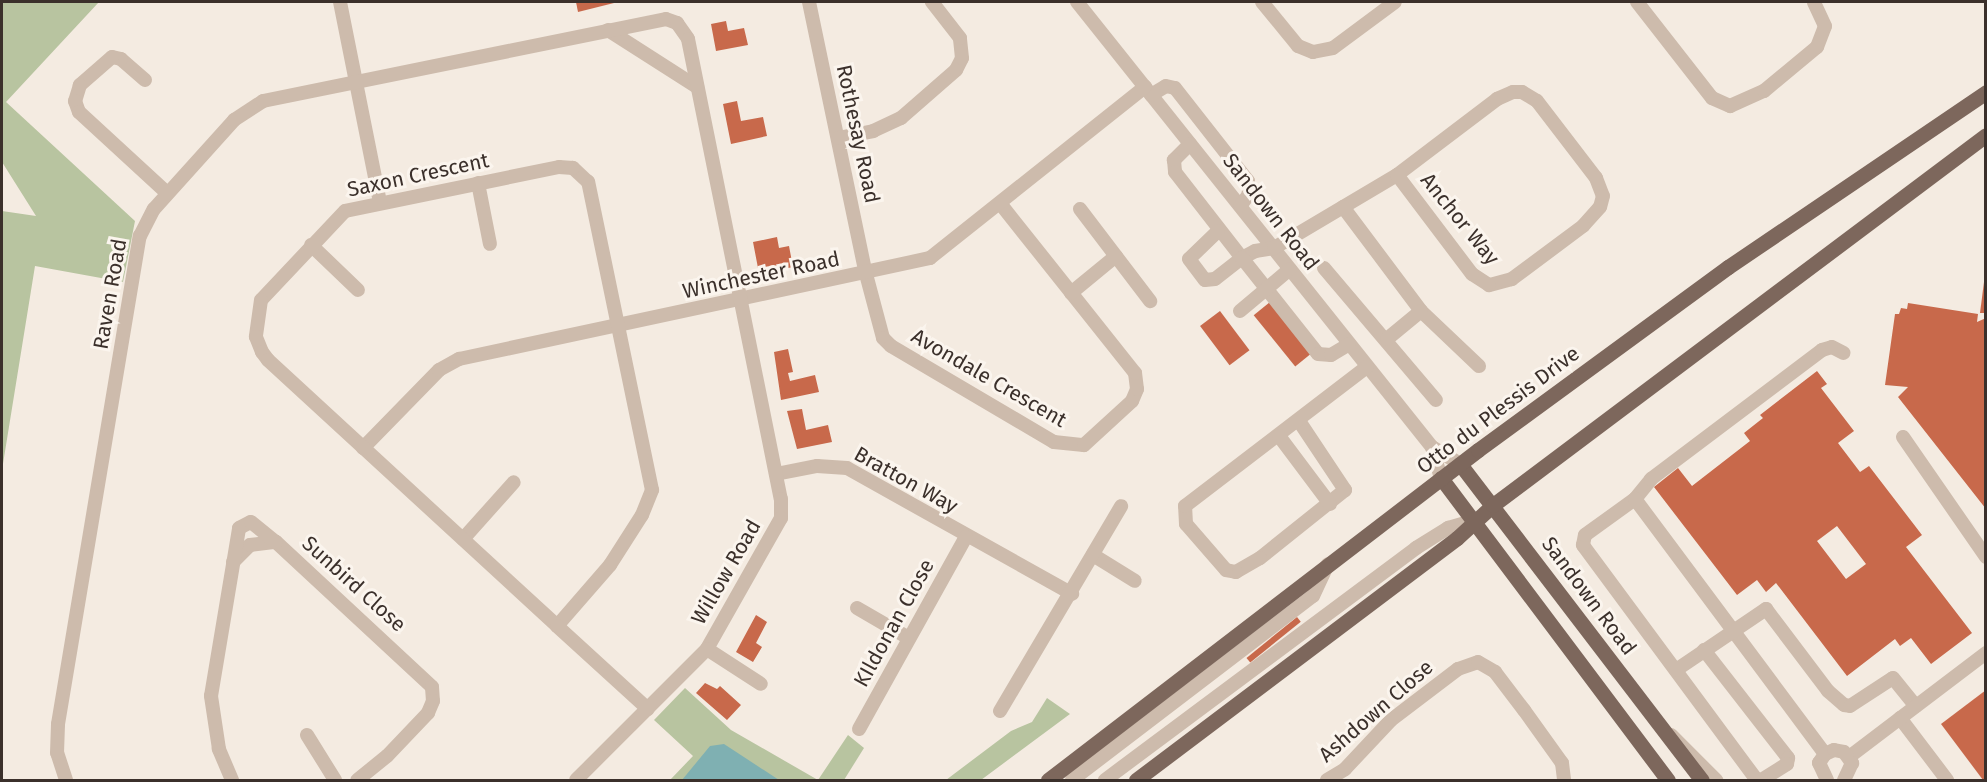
<!DOCTYPE html>
<html>
<head>
<meta charset="utf-8">
<style>
  body { margin:0 }
  #map { position:relative; width:1987px; height:782px; overflow:hidden; background:#f4ebe1; font-family:"Fira Sans",sans-serif }
  div>[style] { position:absolute }
  [style*='--x'] { left:calc(var(--x)*1px); top:calc(var(--y)*1px); width:calc(var(--w)*1px); rotate:calc(var(--a)*1deg) }
  .green>* { inset:0; background:#b8c4a0 }
  .water>* { inset:0; background:#7fb0b2 }
  .building>* { inset:0; background:#c8694b; transform-origin:0 0 }
  .minor>* { height:14px; margin:-7px; padding:0 7px; transform-origin:7px; border-radius:7px; background:#cdbbac }
  .major>* { height:15px; margin:-7.5px; padding:0 7.5px; transform-origin:7.5px; border-radius:7.5px; background:#7d675c }
  span { translate:-50% -50%; white-space:nowrap; text-align:center; line-height:1.15; -webkit-text-stroke:6px #fbf5ee; paint-order:stroke }
  .street-label { font-size:21px; color:#3b302b }
  .frame { position:absolute; inset:0; border:3px solid #3b302b; pointer-events:none }
</style>
</head>
<body>
<div id="map">
  <div class="green">
    <div style="clip-path:polygon(2px 2px,99px 2px,6px 102px,135px 221px,123px 282px,35px 266px,2px 470px,2px 211px,36px 216px,2px 162px)"></div>
    <div style="clip-path:polygon(685px 688px,731px 730px,818px 780px,848px 735px,864px 748px,844px 780px,670px 780px,693px 756px,654px 720px)"></div>
    <div style="clip-path:polygon(1047px 698px,1070px 714px,981px 780px,946px 780px,1011px 731px,1032px 722px)"></div>
  </div>
  <div class="water">
    <div style="clip-path:polygon(724px 744px,779px 780px,682px 780px,710px 746px)"></div>
  </div>
  <div class="building">
    <div style="clip-path:polygon(576px 2px,614px 2px,614px 3px,578px 12px)"></div>
    <div style="clip-path:polygon(726px 21px,728px 31px,744px 28px,748px 45px,716px 51px,711px 24px)"></div>
    <div style="clip-path:polygon(737px 101px,741px 121px,763px 117px,767px 136px,731px 144px,723px 104px)"></div>
    <div style="clip-path:polygon(777px 237px,779px 248px,789px 246px,793px 267px,765px 273px,764px 266px,758px 268px,753px 242px)"></div>
    <div style="clip-path:polygon(1984px 282px,1986px 282px,1986px 313px,1980px 313px)"></div>
    <div style="left:1270px;top:302px;width:66px;height:21px;rotate:51deg"></div>
    <div style="clip-path:polygon(1908px 303px,1978px 314px,1977px 322px,1986px 318px,1986px 509px,1898px 397px,1908px 387px,1885px 385px,1895px 314px,1899px 314px,1901px 308px,1907px 309px)"></div>
    <div style="left:1220px;top:311px;width:49px;height:25px;rotate:53deg"></div>
    <div style="clip-path:polygon(788px 349px,793px 372px,788px 373px,790px 381px,815px 375px,819px 392px,781px 400px,774px 352px)"></div>
    <div style="clip-path:polygon(evenodd,1817px 371px,1827px 384px,1821px 388px,1854px 431px,1838px 443px,1860px 472px,1869px 466px,1922px 535px,1906px 547px,1972px 633px,1931px 664px,1911px 638px,1900px 646px,1895px 639px,1847px 676px,1776px 583px,1766px 592px,1757px 580px,1737px 595px,1654px 487px,1678px 468px,1692px 486px,1750px 441px,1744px 433px,1763px 418px,1760px 415px,1817px 371px,1837px 526px,1866px 564px,1846px 579px,1817px 541px,1837px 526px)"></div>
    <div style="clip-path:polygon(802px 409px,806px 430px,828px 425px,832px 442px,797px 449px,787px 411px)"></div>
    <div style="clip-path:polygon(756px 615px,767px 622px,756px 643px,762px 647px,753px 662px,736px 652px)"></div>
    <div style="left:1297px;top:617px;width:6px;height:65px;rotate:51deg"></div>
    <div style="clip-path:polygon(705px 683px,717px 689px,720px 686px,741px 705px,727px 720px,696px 693px)"></div>
    <div style="clip-path:polygon(1986px 690px,1986px 780px,1983px 780px,1941px 724px)"></div>
  </div>
  <div class="minor">
    <div style="--x:340;--y:2;--w:205;--a:78.7"></div>
    <div style="--x:809;--y:2;--w:278;--a:78.2"></div>
    <div style="--x:866;--y:274;--w:66;--a:75.1"></div>
    <div style="--x:883;--y:338;--w:11;--a:45"></div>
    <div style="--x:891;--y:346;--w:189;--a:30.5"></div>
    <div style="--x:1054;--y:442;--w:30;--a:6"></div>
    <div style="--x:1084;--y:445;--w:65;--a:-42.5"></div>
    <div style="--x:1132;--y:401;--w:13;--a:-67"></div>
    <div style="--x:1137;--y:389;--w:16;--a:-97"></div>
    <div style="--x:1135;--y:373;--w:217;--a:-128.5"></div>
    <div style="--x:1077;--y:2;--w:569;--a:51.42"></div>
    <div style="--x:1432;--y:447;--w:33;--a:31"></div>
    <div style="--x:1262;--y:2;--w:57;--a:50.7"></div>
    <div style="--x:1298;--y:46;--w:16;--a:22"></div>
    <div style="--x:1313;--y:52;--w:20;--a:-11"></div>
    <div style="--x:1333;--y:48;--w:77;--a:-36.6"></div>
    <div style="--x:1637;--y:2;--w:122;--a:52"></div>
    <div style="--x:1712;--y:98;--w:20;--a:24"></div>
    <div style="--x:1730;--y:106;--w:37;--a:-24"></div>
    <div style="--x:1764;--y:91;--w:69;--a:-39.7"></div>
    <div style="--x:1817;--y:47;--w:22;--a:-69"></div>
    <div style="--x:1825;--y:26;--w:26;--a:-115"></div>
    <div style="--x:608;--y:30;--w:106;--a:32.6"></div>
    <div style="--x:145;--y:80;--w:32;--a:-139"></div>
    <div style="--x:121;--y:59;--w:9;--a:-167"></div>
    <div style="--x:112;--y:57;--w:43;--a:138.8"></div>
    <div style="--x:80;--y:85;--w:17;--a:107"></div>
    <div style="--x:75;--y:101;--w:12;--a:70"></div>
    <div style="--x:79;--y:112;--w:120;--a:42.6"></div>
    <div style="--x:1151;--y:95;--w:17;--a:-31"></div>
    <div style="--x:1166;--y:86;--w:9;--a:13"></div>
    <div style="--x:1175;--y:88;--w:118;--a:51.9"></div>
    <div style="--x:1248;--y:181;--w:13;--a:86"></div>
    <div style="--x:1249;--y:194;--w:14;--a:126"></div>
    <div style="--x:838;--y:138;--w:36;--a:-11"></div>
    <div style="--x:873;--y:131;--w:31;--a:-25"></div>
    <div style="--x:901;--y:118;--w:73;--a:-41.1"></div>
    <div style="--x:956;--y:70;--w:13;--a:-63"></div>
    <div style="--x:962;--y:58;--w:20;--a:-96"></div>
    <div style="--x:960;--y:38;--w:46;--a:-127.9"></div>
    <div style="--x:1190;--y:144;--w:23;--a:135"></div>
    <div style="--x:1174;--y:160;--w:12;--a:85"></div>
    <div style="--x:1175;--y:172;--w:109;--a:52.1"></div>
    <div style="--x:1242;--y:258;--w:15;--a:-28"></div>
    <div style="--x:1255;--y:251;--w:19;--a:-9"></div>
    <div style="--x:1274;--y:248;--w:143;--a:-30.7"></div>
    <div style="--x:1397;--y:175;--w:126;--a:-37.2"></div>
    <div style="--x:1497;--y:99;--w:17;--a:-24"></div>
    <div style="--x:1513;--y:92;--w:9;--a:0"></div>
    <div style="--x:1522;--y:92;--w:17;--a:31"></div>
    <div style="--x:1537;--y:101;--w:97;--a:52.5"></div>
    <div style="--x:1596;--y:178;--w:19;--a:69"></div>
    <div style="--x:1603;--y:196;--w:11;--a:105"></div>
    <div style="--x:1600;--y:207;--w:25;--a:132"></div>
    <div style="--x:1583;--y:226;--w:89;--a:143.3"></div>
    <div style="--x:1512;--y:279;--w:24;--a:165"></div>
    <div style="--x:1489;--y:285;--w:20;--a:-147"></div>
    <div style="--x:1472;--y:274;--w:124;--a:-127.1"></div>
    <div style="--x:478;--y:183;--w:62;--a:78.9"></div>
    <div style="--x:1343;--y:207;--w:130;--a:53.1"></div>
    <div style="--x:1421;--y:311;--w:80;--a:43.5"></div>
    <div style="--x:1080;--y:209;--w:116;--a:52.7"></div>
    <div style="--x:1218;--y:231;--w:40;--a:136"></div>
    <div style="--x:1189;--y:259;--w:26;--a:53"></div>
    <div style="--x:1205;--y:280;--w:10;--a:-6"></div>
    <div style="--x:1215;--y:279;--w:34;--a:-38"></div>
    <div style="--x:1242;--y:258;--w:122;--a:51.6"></div>
    <div style="--x:1318;--y:354;--w:13;--a:4"></div>
    <div style="--x:1331;--y:355;--w:21;--a:-31"></div>
    <div style="--x:311;--y:245;--w:65;--a:43.8"></div>
    <div style="--x:1324;--y:268;--w:173;--a:49.7"></div>
    <div style="--x:1071;--y:293;--w:58;--a:-39.4"></div>
    <div style="--x:1240;--y:311;--w:65;--a:-40"></div>
    <div style="--x:1387;--y:339;--w:44;--a:-39.5"></div>
    <div style="--x:1299;--y:421;--w:83;--a:56.3"></div>
    <div style="--x:1345;--y:490;--w:109;--a:141.3"></div>
    <div style="--x:1260;--y:558;--w:28;--a:150"></div>
    <div style="--x:1236;--y:572;--w:10;--a:-169"></div>
    <div style="--x:1226;--y:570;--w:61;--a:-131"></div>
    <div style="--x:1186;--y:524;--w:18;--a:-93"></div>
    <div style="--x:1185;--y:506;--w:229;--a:-37.4"></div>
    <div style="--x:1279;--y:436;--w:85;--a:53.1"></div>
    <div style="--x:1903;--y:437;--w:146;--a:55.3"></div>
    <div style="--x:1432;--y:447;--w:32;--a:74"></div>
    <div style="--x:363;--y:448;--w:109;--a:-45.7"></div>
    <div style="--x:439;--y:370;--w:23;--a:-29"></div>
    <div style="--x:459;--y:359;--w:482;--a:-12.1"></div>
    <div style="--x:930;--y:258;--w:275;--a:-38.5"></div>
    <div style="--x:776;--y:474;--w:42;--a:-11"></div>
    <div style="--x:817;--y:466;--w:30;--a:4"></div>
    <div style="--x:847;--y:468;--w:258;--a:29.2"></div>
    <div style="--x:1635;--y:499;--w:26;--a:-51"></div>
    <div style="--x:1651;--y:479;--w:214;--a:-37"></div>
    <div style="--x:1822;--y:350;--w:10;--a:-17"></div>
    <div style="--x:1832;--y:347;--w:13;--a:27"></div>
    <div style="--x:463;--y:539;--w:76;--a:-48.2"></div>
    <div style="--x:1093;--y:555;--w:49;--a:31.8"></div>
    <div style="--x:233;--y:562;--w:24;--a:-45"></div>
    <div style="--x:250;--y:545;--w:26;--a:-7"></div>
    <div style="--x:276;--y:542;--w:213;--a:42.9"></div>
    <div style="--x:432;--y:687;--w:14;--a:86"></div>
    <div style="--x:433;--y:701;--w:13;--a:113"></div>
    <div style="--x:428;--y:713;--w:59;--a:133.6"></div>
    <div style="--x:387;--y:756;--w:38;--a:141"></div>
    <div style="--x:857;--y:608;--w:58;--a:30.1"></div>
    <div style="--x:557;--y:626;--w:81;--a:-49"></div>
    <div style="--x:610;--y:565;--w:59;--a:-57.4"></div>
    <div style="--x:642;--y:515;--w:27;--a:-68"></div>
    <div style="--x:652;--y:490;--w:315;--a:-101.7"></div>
    <div style="--x:588;--y:182;--w:21;--a:-137"></div>
    <div style="--x:573;--y:168;--w:14;--a:-176"></div>
    <div style="--x:559;--y:167;--w:218;--a:168.4"></div>
    <div style="--x:345;--y:211;--w:122;--a:133.3"></div>
    <div style="--x:261;--y:300;--w:37;--a:98"></div>
    <div style="--x:256;--y:337;--w:16;--a:68"></div>
    <div style="--x:262;--y:352;--w:10;--a:53"></div>
    <div style="--x:268;--y:360;--w:393;--a:42.6"></div>
    <div style="--x:557;--y:626;--w:123;--a:42.4"></div>
    <div style="--x:707;--y:649;--w:64;--a:32.9"></div>
    <div style="--x:1704;--y:650;--w:137;--a:52.1"></div>
    <div style="--x:1788;--y:758;--w:6;--a:99"></div>
    <div style="--x:1787;--y:764;--w:31;--a:148"></div>
    <div style="--x:1761;--y:780;--w:5;--a:-169"></div>
    <div style="--x:1756;--y:779;--w:291;--a:-126.5"></div>
    <div style="--x:1583;--y:545;--w:10;--a:-79"></div>
    <div style="--x:1585;--y:535;--w:62;--a:-35.8"></div>
    <div style="--x:1635;--y:499;--w:318;--a:53.3"></div>
    <div style="--x:1676;--y:670;--w:109;--a:-34.1"></div>
    <div style="--x:1766;--y:609;--w:103;--a:52.9"></div>
    <div style="--x:1828;--y:691;--w:21;--a:41"></div>
    <div style="--x:1844;--y:705;--w:6;--a:9"></div>
    <div style="--x:1850;--y:706;--w:51;--a:-33.1"></div>
    <div style="--x:1893;--y:678;--w:36;--a:51"></div>
    <div style="--x:1000;--y:711;--w:238;--a:-59.4"></div>
    <div style="--x:1900;--y:718;--w:78;--a:52.8"></div>
    <div style="--x:859;--y:729;--w:220;--a:-60.9"></div>
    <div style="--x:307;--y:735;--w:53;--a:58.1"></div>
    <div style="--x:1671;--y:735;--w:64;--a:45"></div>
    <div style="--x:1849;--y:757;--w:172;--a:-37.2"></div>
    <div style="--x:66;--y:780;--w:28;--a:-108"></div>
    <div style="--x:57;--y:753;--w:29;--a:-88"></div>
    <div style="--x:58;--y:724;--w:495;--a:-80.5"></div>
    <div style="--x:140;--y:236;--w:30;--a:-63"></div>
    <div style="--x:154;--y:209;--w:120;--a:-48"></div>
    <div style="--x:234;--y:120;--w:35;--a:-33"></div>
    <div style="--x:263;--y:101;--w:411;--a:-11.5"></div>
    <div style="--x:666;--y:19;--w:12;--a:20"></div>
    <div style="--x:677;--y:23;--w:19;--a:55"></div>
    <div style="--x:688;--y:39;--w:469;--a:78.6"></div>
    <div style="--x:781;--y:499;--w:19;--a:90"></div>
    <div style="--x:781;--y:518;--w:150;--a:119.5"></div>
    <div style="--x:707;--y:649;--w:185;--a:135"></div>
    <div style="--x:232;--y:780;--w:34;--a:-113"></div>
    <div style="--x:219;--y:749;--w:54;--a:-98.6"></div>
    <div style="--x:211;--y:696;--w:170;--a:-80.5"></div>
    <div style="--x:239;--y:528;--w:13;--a:-27"></div>
    <div style="--x:251;--y:522;--w:32;--a:39"></div>
    <div style="--x:1072;--y:780;--w:303;--a:-37.4"></div>
    <div style="--x:1313;--y:596;--w:35;--a:-65"></div>
    <div style="--x:1105;--y:780;--w:388;--a:-36.7"></div>
    <div style="--x:1416;--y:548;--w:38;--a:-32"></div>
    <div style="--x:1448;--y:528;--w:26;--a:-16"></div>
    <div style="--x:1327;--y:780;--w:21;--a:-31"></div>
    <div style="--x:1345;--y:769;--w:67;--a:-46.8"></div>
    <div style="--x:1391;--y:720;--w:84;--a:-37.3"></div>
    <div style="--x:1458;--y:669;--w:21;--a:-19"></div>
    <div style="--x:1478;--y:662;--w:20;--a:30"></div>
    <div style="--x:1495;--y:672;--w:48;--a:52.7"></div>
    <div style="--x:1524;--y:710;--w:65;--a:54.4"></div>
    <div style="--x:1562;--y:763;--w:17;--a:83"></div>
    <div style="--x:1827;--y:780;--w:19;--a:-115"></div>
    <div style="--x:1819;--y:763;--w:11;--a:-56"></div>
    <div style="--x:1825;--y:754;--w:10;--a:-24"></div>
    <div style="--x:1834;--y:750;--w:10;--a:11"></div>
    <div style="--x:1844;--y:752;--w:14;--a:54"></div>
    <div style="--x:1852;--y:763;--w:19;--a:115"></div>
  </div>
  <div class="major">
    <div style="--x:1460;--y:464;--w:398;--a:52.6"></div>
    <div style="--x:1441;--y:478;--w:378;--a:53.1"></div>
    <div style="--x:1048;--y:780;--w:542;--a:-37.5"></div>
    <div style="--x:1478;--y:450;--w:310;--a:-36.2"></div>
    <div style="--x:1728;--y:267;--w:312;--a:-34.1"></div>
    <div style="--x:1136;--y:780;--w:402;--a:-37"></div>
    <div style="--x:1457;--y:538;--w:49;--a:-42.5"></div>
    <div style="--x:1493;--y:505;--w:616;--a:-36.89"></div>
  </div>
  <div class="street-label">
    <span style="left:858px;top:134px;rotate:78deg">Rothesay Road</span>
    <span style="left:418px;top:175px;rotate:-12deg">Saxon Crescent</span>
    <span style="left:1271px;top:212px;rotate:52deg">Sandown Road</span>
    <span style="left:1460px;top:219px;rotate:51deg">Anchor Way</span>
    <span style="left:761px;top:275px;rotate:-12deg">Winchester Road</span>
    <span style="left:110px;top:294px;rotate:-80deg">Raven Road</span>
    <span style="left:989px;top:378px;rotate:30deg">Avondale Crescent</span>
    <span style="left:1498px;top:410px;rotate:-37deg">Otto du Plessis Drive</span>
    <span style="left:906px;top:480px;rotate:29deg">Bratton Way</span>
    <span style="left:726px;top:572px;rotate:-60deg">Willow Road</span>
    <span style="left:354px;top:584px;rotate:42deg">Sunbird Close</span>
    <span style="left:1589px;top:596px;rotate:53deg">Sandown Road</span>
    <span style="left:894px;top:623px;rotate:-61deg">KIldonan Close</span>
    <span style="left:1376px;top:711px;rotate:-41deg">Ashdown Close</span>
  </div>
  <div class="frame"></div>
</div>
</body>
</html>
